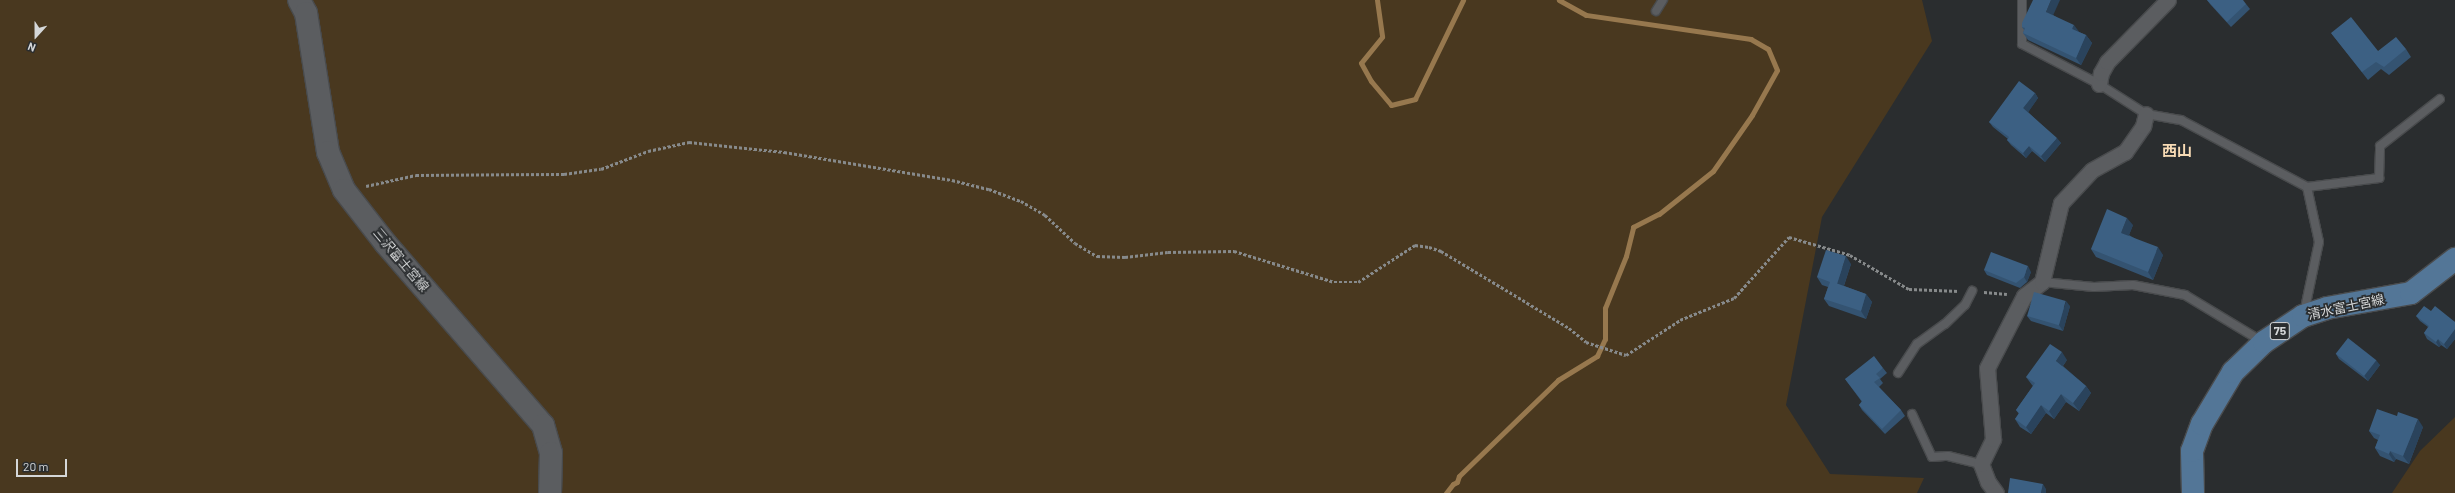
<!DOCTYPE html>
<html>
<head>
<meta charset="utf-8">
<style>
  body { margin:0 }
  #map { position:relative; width:2455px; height:493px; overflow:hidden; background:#2a2d2f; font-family:Barlow,"Noto Sans JP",sans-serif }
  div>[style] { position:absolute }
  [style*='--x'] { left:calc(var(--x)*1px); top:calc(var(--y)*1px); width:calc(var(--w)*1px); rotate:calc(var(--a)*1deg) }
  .green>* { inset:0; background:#49381f }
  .stream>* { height:5px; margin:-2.5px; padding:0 2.5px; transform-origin:2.5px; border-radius:2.5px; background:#97784e }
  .path>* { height:2.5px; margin-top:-1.25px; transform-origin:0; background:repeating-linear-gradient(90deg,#878a8b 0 3px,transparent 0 5px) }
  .roads { filter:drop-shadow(1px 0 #494b4d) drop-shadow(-1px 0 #494b4d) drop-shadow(0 1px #494b4d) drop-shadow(0 -1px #494b4d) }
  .service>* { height:8px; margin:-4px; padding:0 4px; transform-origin:4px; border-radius:4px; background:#5b5d60 }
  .minor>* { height:15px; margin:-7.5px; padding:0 7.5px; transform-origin:7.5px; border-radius:7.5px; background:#5b5d60 }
  .secondary>* { height:22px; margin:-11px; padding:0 11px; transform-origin:11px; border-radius:11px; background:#5b5d60 }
  .primary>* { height:22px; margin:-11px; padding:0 11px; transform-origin:11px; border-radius:11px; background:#537697 }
  .wall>* { inset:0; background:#345371 }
  .shaded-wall>* { inset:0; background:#2a435c }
  .building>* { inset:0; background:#3c6083; transform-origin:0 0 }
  span { translate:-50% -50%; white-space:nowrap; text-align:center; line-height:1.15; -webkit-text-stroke:3.5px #2a2d2f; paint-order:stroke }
  .shield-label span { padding:1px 3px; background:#2a2d2f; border:1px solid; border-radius:3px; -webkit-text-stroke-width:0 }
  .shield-label { font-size:12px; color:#d5d7d8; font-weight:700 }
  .street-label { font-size:13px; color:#d5d7d8 }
  .quarter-label { font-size:15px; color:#f8dbb5; font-weight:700 }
  .north { position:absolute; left:16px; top:16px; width:40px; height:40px; -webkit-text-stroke:3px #2a2d2f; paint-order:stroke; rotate:201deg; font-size:11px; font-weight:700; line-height:16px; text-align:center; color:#d5d7d8 }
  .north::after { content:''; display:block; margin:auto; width:14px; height:18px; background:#d5d7d8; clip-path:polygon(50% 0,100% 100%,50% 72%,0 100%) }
  .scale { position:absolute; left:16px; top:459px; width:51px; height:18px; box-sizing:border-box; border:2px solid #d5d7d8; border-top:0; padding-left:5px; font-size:12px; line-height:14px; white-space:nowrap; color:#d5d7d8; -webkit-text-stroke:3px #2a2d2f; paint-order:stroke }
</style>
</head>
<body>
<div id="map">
  <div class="green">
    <div style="clip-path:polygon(0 0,1922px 0,1932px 41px,1822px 217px,1786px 405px,1830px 474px,1924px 478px,1917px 493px,0 493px)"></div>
    <div style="clip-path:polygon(2455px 417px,2455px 493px,2392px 493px,2420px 451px)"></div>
  </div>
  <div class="stream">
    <div style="--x:1377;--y:0;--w:37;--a:82"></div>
    <div style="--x:1382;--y:37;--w:33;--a:129"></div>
    <div style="--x:1361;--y:63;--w:21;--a:61"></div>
    <div style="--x:1371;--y:81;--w:31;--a:50"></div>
    <div style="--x:1391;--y:105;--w:25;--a:-14"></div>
    <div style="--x:1415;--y:99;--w:110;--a:-64.1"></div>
    <div style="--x:1446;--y:493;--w:11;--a:-52"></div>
    <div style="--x:1453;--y:484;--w:4;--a:-27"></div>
    <div style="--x:1457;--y:482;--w:6;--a:-72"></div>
    <div style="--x:1459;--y:476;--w:138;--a:-44.1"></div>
    <div style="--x:1558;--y:380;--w:46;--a:-31.6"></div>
    <div style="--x:1597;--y:356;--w:19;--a:-65"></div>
    <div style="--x:1605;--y:339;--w:31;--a:-90"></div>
    <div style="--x:1605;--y:308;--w:56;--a:-68"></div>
    <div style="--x:1626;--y:256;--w:30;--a:-76"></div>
    <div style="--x:1633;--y:227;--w:29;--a:-27"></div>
    <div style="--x:1659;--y:214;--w:69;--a:-38.5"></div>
    <div style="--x:1713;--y:171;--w:68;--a:-55.1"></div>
    <div style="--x:1752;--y:115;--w:51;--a:-60.9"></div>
    <div style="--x:1777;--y:70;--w:23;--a:-113"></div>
    <div style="--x:1768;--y:49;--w:20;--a:-150"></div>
    <div style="--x:1751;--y:39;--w:167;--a:-171.7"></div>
    <div style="--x:1586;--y:15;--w:31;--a:-151"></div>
  </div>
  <div class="path">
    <div style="--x:366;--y:186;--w:51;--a:-12.4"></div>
    <div style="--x:416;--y:175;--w:148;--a:-0.4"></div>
    <div style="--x:564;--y:174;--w:37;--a:-8"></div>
    <div style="--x:601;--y:169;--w:50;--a:-21"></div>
    <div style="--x:648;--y:151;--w:42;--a:-12.4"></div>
    <div style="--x:689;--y:142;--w:96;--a:6"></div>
    <div style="--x:784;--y:152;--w:170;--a:9.5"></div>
    <div style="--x:952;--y:180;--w:38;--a:14"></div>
    <div style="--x:989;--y:189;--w:34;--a:21"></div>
    <div style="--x:1021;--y:201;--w:28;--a:30"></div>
    <div style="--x:1045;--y:215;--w:41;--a:43"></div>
    <div style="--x:1075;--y:243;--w:26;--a:31"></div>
    <div style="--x:1097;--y:256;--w:28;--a:2"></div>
    <div style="--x:1125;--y:257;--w:43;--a:-6.6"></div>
    <div style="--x:1168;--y:252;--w:66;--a:-0.9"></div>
    <div style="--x:1234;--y:251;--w:105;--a:17.2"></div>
    <div style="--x:1334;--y:282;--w:24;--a:0"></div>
    <div style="--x:1358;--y:282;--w:68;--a:-33"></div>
    <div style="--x:1415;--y:245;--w:14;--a:8"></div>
    <div style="--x:1429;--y:247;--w:13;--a:18"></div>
    <div style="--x:1441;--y:251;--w:149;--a:31"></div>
    <div style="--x:1569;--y:328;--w:22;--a:39"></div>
    <div style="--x:1586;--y:342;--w:42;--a:18"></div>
    <div style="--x:1626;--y:355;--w:64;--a:-32.9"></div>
    <div style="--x:1680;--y:320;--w:58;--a:-22.2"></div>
    <div style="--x:1734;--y:298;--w:82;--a:-48"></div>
    <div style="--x:1789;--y:237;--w:64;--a:16.4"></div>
    <div style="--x:1850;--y:255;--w:68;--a:30"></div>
    <div style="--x:1909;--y:289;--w:50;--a:2.3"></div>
    <div style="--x:1984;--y:292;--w:23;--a:5"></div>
  </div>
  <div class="roads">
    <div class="service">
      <div style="--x:2022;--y:0;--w:44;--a:90"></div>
      <div style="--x:2022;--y:44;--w:87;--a:27.5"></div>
      <div style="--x:2099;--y:84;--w:56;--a:32.6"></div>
      <div style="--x:2146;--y:114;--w:36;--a:10"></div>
      <div style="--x:2181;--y:120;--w:143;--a:28"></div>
      <div style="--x:2307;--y:187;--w:56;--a:77.7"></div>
      <div style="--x:2319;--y:242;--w:73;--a:101.9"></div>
      <div style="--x:1656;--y:11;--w:13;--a:-58"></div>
      <div style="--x:2307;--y:187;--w:73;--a:-7.1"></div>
      <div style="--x:2379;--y:178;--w:32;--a:-88"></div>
      <div style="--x:2380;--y:146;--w:76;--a:-38.1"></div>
      <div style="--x:2042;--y:282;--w:52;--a:5.5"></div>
      <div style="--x:2094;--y:287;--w:39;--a:-3"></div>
      <div style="--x:2133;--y:285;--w:53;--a:10.9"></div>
      <div style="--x:2185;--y:295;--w:91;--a:31.1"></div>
      <div style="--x:1898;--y:373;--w:35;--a:-57"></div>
      <div style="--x:1917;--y:344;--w:34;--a:-36"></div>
      <div style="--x:1945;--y:324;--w:28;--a:-44"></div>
      <div style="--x:1965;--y:305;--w:16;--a:-63"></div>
      <div style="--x:1912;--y:414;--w:47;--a:65.1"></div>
      <div style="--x:1932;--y:457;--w:16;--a:-4"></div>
      <div style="--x:1948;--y:456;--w:34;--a:14"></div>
    </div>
    <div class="minor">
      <div style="--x:2099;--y:84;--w:11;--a:-80"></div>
      <div style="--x:2101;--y:73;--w:13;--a:-61"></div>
      <div style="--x:2107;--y:62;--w:87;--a:-45.5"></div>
      <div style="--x:1996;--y:493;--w:14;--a:-126"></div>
      <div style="--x:1988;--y:482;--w:19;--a:-111"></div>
      <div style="--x:1981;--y:464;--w:28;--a:-64"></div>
      <div style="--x:1993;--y:439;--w:71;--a:-94.8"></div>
      <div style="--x:1987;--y:368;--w:81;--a:-62.8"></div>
      <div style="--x:2024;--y:296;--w:23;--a:-38"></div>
      <div style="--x:2042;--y:282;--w:81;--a:-76.5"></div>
      <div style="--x:2061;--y:203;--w:45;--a:-46.8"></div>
      <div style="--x:2092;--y:170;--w:38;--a:-29"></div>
      <div style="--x:2125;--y:152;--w:32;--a:-55"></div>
      <div style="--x:2143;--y:126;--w:12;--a:-76"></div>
    </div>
    <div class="secondary">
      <div style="--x:299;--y:0;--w:15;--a:62"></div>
      <div style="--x:306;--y:13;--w:141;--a:81"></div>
      <div style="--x:328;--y:152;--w:41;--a:67.2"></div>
      <div style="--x:344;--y:190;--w:68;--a:52.1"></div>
      <div style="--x:386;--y:244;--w:240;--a:49.1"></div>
      <div style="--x:543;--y:425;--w:29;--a:74"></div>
      <div style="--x:551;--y:453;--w:40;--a:91.4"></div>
    </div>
    <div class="primary">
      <div style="--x:2193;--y:493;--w:42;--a:-91.4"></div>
      <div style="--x:2192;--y:451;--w:29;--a:-70"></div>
      <div style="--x:2202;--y:424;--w:61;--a:-59.2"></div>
      <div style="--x:2233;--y:372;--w:43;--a:-44.1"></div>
      <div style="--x:2264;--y:342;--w:47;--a:-33.7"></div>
      <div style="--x:2303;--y:316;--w:25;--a:-18"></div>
      <div style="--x:2327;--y:308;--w:85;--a:-10.1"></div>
      <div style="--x:2411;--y:293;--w:56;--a:-37.7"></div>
    </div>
  </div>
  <div class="wall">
    <div style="clip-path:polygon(2207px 0,2246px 4px,2250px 9px,2231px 27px,2210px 4px)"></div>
    <div style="clip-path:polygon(2053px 15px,2079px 32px,2086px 35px,2092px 43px,2081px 65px,2028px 40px,2023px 33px,2024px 30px,2022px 27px)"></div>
    <div style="clip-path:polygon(2331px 33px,2378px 51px,2406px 49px,2411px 57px,2389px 75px,2381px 69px,2368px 80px)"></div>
    <div style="clip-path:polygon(2035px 93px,2038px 98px,2028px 112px,2061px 143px,2045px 162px,2032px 151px,2026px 158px,2011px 145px,2007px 140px,2008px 139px,1993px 127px,1989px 122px)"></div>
    <div style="clip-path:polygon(2133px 225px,2129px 235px,2163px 255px,2153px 280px,2096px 257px,2091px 249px)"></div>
    <div style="clip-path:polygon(1851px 264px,1844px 286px,1866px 294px,1872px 302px,1866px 319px,1829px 306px,1824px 299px,1828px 287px,1822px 285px,1817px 277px)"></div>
    <div style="clip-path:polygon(1984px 270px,2031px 272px,2027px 282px,2020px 288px,1987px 275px)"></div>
    <div style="clip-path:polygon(2070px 306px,2063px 331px,2031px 321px,2027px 316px)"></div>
    <div style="clip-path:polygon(2431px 311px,2455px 322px,2455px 339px,2447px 349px,2441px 345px,2439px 347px,2427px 339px,2424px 333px,2428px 327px,2420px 321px,2416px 316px)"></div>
    <div style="clip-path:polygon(2336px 354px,2380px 365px,2368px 381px,2339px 359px)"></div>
    <div style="clip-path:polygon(2067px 360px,2063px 366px,2086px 386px,2091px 393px,2079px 411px,2066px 402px,2054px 419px,2046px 413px,2031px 434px,2020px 427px,2015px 419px,2019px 414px,2016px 410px,2033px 386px,2032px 385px,2026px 377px)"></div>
    <div style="clip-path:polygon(1883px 368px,1887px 373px,1880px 379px,1883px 383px,1879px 387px,1901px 410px,1905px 416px,1885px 434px,1862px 410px,1859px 405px,1862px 402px,1845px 379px)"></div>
    <div style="clip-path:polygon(2423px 427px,2409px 464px,2396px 459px,2394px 462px,2380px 456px,2375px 448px,2378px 440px,2374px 438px,2369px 431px)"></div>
  </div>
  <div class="shaded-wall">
    <div style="clip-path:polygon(2051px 0,2060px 0,2051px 20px,2046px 12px)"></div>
    <div style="clip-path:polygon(2074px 25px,2080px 33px,2072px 29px)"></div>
    <div style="clip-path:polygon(2086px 35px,2092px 43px,2081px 65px,2076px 58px)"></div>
    <div style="clip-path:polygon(2035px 93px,2038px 98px,2027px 114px,2023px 108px)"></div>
    <div style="clip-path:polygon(2057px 138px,2061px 143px,2045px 162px,2041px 156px)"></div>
    <div style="clip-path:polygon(2029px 146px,2032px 151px,2026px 158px,2023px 153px)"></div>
    <div style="clip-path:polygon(2127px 218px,2133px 225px,2127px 240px,2121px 233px)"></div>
    <div style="clip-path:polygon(2158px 247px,2163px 255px,2153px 280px,2148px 272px)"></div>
    <div style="clip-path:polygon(1846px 256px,1851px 264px,1842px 291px,1837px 284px)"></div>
    <div style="clip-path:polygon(2028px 266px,2031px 272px,2027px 282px,2024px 277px)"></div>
    <div style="clip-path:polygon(1866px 294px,1872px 302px,1866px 319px,1861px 311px)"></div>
    <div style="clip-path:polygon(2066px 301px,2070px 306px,2063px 331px,2059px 325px)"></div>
    <div style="clip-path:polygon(2455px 329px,2455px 339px,2447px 349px,2444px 344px)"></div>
    <div style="clip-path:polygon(2438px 339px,2441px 345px,2439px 347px,2436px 342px)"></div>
    <div style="clip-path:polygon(2062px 352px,2067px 360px,2061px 368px,2056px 361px)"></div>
    <div style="clip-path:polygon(2376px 360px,2380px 365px,2368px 381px,2364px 375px)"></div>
    <div style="clip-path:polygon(2086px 386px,2091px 393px,2079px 411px,2073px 403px)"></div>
    <div style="clip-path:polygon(2061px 394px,2066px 402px,2054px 419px,2049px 411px)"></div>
    <div style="clip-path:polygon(2041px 405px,2046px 413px,2031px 434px,2026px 427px)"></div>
    <div style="clip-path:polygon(2418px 419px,2423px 427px,2409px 464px,2403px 456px)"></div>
    <div style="clip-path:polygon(2390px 451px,2396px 459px,2394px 462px,2389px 454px)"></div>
    <div style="clip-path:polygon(2043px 484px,2046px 489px,2046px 493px,2041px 493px)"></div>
  </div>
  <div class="building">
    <div style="clip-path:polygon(2033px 0,2051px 0,2046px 12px,2074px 25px,2072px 29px,2086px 35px,2076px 58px,2023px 33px,2025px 28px,2022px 27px,2022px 23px)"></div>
    <div style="clip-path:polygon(2207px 0,2243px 0,2246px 4px,2227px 22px)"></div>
    <div style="clip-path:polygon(2351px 17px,2378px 51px,2396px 37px,2406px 49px,2384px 67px,2376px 62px,2362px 72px,2331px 33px)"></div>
    <div style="clip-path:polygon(2019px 81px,2035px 93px,2023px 108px,2057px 138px,2041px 156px,2029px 146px,2023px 153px,2007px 140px,2009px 137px,1989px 122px)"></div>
    <div style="clip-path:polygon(2107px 209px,2127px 218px,2121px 233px,2158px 247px,2148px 272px,2091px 249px)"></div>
    <div style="clip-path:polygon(1826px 250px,1846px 256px,1837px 284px,1833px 282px,1866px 294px,1861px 311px,1824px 299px,1830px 282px,1817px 277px)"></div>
    <div style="clip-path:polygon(1991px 252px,2028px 266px,2024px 277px,2016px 283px,1984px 270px)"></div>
    <div style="left:2034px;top:292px;width:33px;height:25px;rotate:16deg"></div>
    <div style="clip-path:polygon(2424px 306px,2431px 311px,2435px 306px,2455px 322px,2455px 329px,2444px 344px,2438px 339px,2436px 342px,2424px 333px,2429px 326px,2416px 316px)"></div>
    <div style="left:2348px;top:338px;width:36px;height:20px;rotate:38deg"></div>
    <div style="clip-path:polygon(2050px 344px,2062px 352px,2056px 361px,2086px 386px,2073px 403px,2061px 394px,2049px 411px,2041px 405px,2026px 427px,2015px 419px,2019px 413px,2016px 410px,2035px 383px,2026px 377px)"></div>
    <div style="clip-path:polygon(1874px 356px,1883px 368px,1876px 374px,1880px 378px,1874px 382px,1901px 410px,1882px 429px,1859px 405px,1862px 401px,1845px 379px)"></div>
    <div style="clip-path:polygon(2377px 409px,2397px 416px,2398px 412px,2418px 419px,2403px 456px,2390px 451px,2389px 454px,2375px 448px,2380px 435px,2369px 431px)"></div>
    <div style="clip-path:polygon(2010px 478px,2043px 484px,2041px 493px,2008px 493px)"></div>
  </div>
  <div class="shield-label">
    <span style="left:2280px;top:331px">75</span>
  </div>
  <div class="street-label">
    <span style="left:401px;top:260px;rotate:50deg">三沢富士宮線</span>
    <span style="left:2346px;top:307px;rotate:-12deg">清水富士宮線</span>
  </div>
  <div class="quarter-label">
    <span style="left:2177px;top:151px">西山</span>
  </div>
  <div class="north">N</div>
  <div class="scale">20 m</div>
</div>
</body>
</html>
